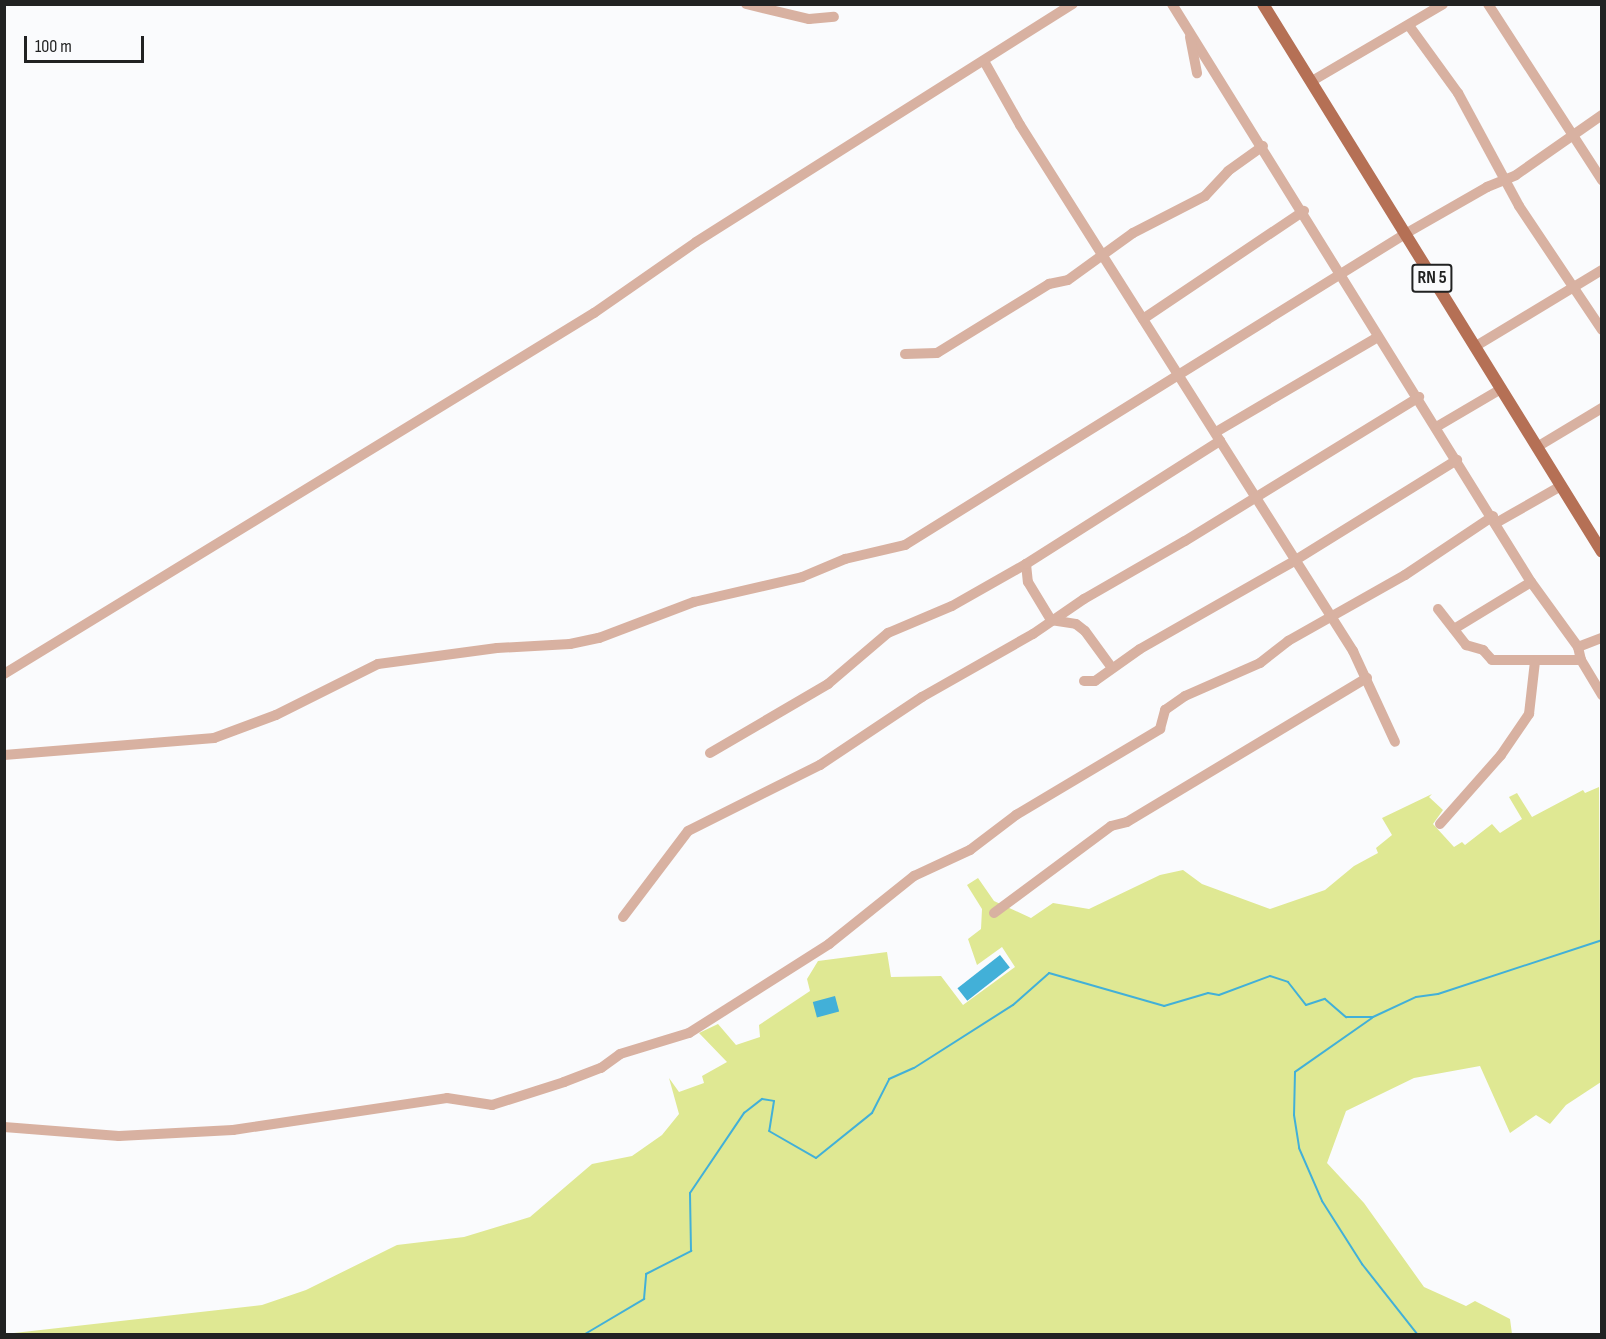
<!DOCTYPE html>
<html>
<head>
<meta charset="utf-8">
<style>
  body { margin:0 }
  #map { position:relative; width:1606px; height:1339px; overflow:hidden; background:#fafbfd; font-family:"Sofia Sans Condensed",sans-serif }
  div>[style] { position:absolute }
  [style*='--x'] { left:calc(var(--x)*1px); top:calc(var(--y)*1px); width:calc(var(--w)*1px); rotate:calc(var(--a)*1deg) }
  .green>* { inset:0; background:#dfe893 }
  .water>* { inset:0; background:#42b0d8; transform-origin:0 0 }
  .stream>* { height:2px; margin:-1px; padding:0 1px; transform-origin:1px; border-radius:1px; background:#42b0d8 }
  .minor>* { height:10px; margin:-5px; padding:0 5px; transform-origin:5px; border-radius:5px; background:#d8b1a1 }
  .major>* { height:12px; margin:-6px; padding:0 6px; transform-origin:6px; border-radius:6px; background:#b57055 }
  span { translate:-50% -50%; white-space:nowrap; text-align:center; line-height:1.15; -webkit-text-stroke:5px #fafbfd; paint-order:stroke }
  .shield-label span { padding:2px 4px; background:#fafbfd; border:2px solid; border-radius:4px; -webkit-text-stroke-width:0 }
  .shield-label { font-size:18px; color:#212222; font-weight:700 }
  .frame { position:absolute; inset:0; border:6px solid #212222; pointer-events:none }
  .scale { position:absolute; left:24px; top:36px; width:120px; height:27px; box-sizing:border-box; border:3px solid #212222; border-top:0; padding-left:8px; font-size:18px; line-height:21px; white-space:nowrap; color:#212222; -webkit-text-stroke:4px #fafbfd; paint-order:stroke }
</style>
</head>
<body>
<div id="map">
  <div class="green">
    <div style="clip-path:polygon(1599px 787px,1601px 1082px,1566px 1105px,1550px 1124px,1536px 1115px,1510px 1133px,1480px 1066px,1414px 1078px,1346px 1111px,1327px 1163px,1364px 1203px,1424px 1287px,1466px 1306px,1475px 1301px,1510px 1319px,1512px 1334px,5px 1334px,262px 1305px,306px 1290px,397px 1245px,464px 1237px,530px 1217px,592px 1164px,632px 1156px,662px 1135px,679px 1114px,669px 1078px,679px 1092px,704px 1083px,702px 1076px,727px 1062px,699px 1033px,718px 1024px,736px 1045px,760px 1037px,759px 1025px,810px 991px,807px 979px,818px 961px,887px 952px,891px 977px,941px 976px,963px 1005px,1015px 967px,1002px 947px,977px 965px,968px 939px,981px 929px,982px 909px,967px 885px,978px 878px,994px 901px,1031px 918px,1053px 903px,1089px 909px,1160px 875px,1183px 870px,1202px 884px,1270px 909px,1325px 890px,1354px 866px,1378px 853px,1376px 848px,1392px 835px,1382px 818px,1432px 794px,1429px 797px,1443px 810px,1433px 824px,1454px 847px,1462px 842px,1465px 845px,1492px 824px,1500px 833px,1522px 819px,1509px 797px,1517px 793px,1532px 817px,1583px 790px,1585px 793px)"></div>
  </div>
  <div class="water">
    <div style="left:1000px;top:955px;width:16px;height:54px;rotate:52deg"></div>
    <div style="left:835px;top:996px;width:16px;height:23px;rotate:75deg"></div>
  </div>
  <div class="stream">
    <div style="--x:1372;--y:1018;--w:94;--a:145"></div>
    <div style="--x:1295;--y:1072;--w:43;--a:91.3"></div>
    <div style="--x:1294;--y:1115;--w:33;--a:81"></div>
    <div style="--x:1299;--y:1148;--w:58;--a:66.5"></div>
    <div style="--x:1322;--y:1201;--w:75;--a:57.6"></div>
    <div style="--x:1362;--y:1264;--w:89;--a:51.8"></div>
    <div style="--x:585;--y:1334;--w:69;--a:-30.7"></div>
    <div style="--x:644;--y:1299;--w:25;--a:-85"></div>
    <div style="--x:646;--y:1274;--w:51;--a:-27.1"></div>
    <div style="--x:691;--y:1251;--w:58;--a:-91"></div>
    <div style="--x:690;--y:1193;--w:97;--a:-56"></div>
    <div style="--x:744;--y:1113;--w:23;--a:-38"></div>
    <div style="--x:762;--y:1099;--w:12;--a:9"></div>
    <div style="--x:774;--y:1101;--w:30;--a:99"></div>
    <div style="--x:769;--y:1131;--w:54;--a:29.9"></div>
    <div style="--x:816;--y:1158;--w:72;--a:-38.8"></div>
    <div style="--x:872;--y:1113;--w:38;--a:-63"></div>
    <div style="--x:889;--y:1079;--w:27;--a:-24"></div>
    <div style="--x:914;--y:1068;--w:117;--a:-32.5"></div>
    <div style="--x:1013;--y:1005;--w:48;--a:-41.6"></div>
    <div style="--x:1049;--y:973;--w:120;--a:16"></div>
    <div style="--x:1164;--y:1006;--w:46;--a:-16.5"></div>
    <div style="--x:1208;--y:993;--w:11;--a:10"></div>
    <div style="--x:1219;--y:995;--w:54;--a:-20.4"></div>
    <div style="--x:1270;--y:976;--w:19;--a:18"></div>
    <div style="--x:1288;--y:982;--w:29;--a:52"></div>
    <div style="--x:1306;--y:1005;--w:20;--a:-18"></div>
    <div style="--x:1325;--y:999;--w:28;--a:41"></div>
    <div style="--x:1346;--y:1017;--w:27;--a:0"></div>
    <div style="--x:1373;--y:1017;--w:47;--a:-24.9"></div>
    <div style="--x:1416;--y:997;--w:22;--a:-8"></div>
    <div style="--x:1438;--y:994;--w:173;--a:-18.2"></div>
  </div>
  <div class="minor">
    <div style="--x:746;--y:4;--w:65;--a:13.4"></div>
    <div style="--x:809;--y:19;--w:25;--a:-5"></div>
    <div style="--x:1172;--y:4;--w:680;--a:58.16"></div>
    <div style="--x:1531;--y:582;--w:80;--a:54.1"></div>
    <div style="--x:1578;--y:647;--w:13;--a:77"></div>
    <div style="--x:1581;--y:660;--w:41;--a:59"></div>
    <div style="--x:1488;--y:4;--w:210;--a:57.1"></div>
    <div style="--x:1410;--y:27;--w:82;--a:54"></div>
    <div style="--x:1458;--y:93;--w:128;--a:61.6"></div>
    <div style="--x:1519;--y:206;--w:149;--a:56.2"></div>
    <div style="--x:1190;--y:37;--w:37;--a:79"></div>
    <div style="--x:984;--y:61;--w:73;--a:60.6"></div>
    <div style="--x:1020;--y:125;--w:623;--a:57.66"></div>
    <div style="--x:1353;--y:651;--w:100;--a:65.2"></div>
    <div style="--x:1312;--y:81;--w:152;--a:-30.4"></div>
    <div style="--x:1143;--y:319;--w:194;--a:-33.9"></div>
    <div style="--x:1476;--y:346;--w:147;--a:-31.1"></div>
    <div style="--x:905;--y:354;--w:32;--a:-2"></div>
    <div style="--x:937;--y:353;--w:132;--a:-31.6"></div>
    <div style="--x:1049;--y:284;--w:19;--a:-12"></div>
    <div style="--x:1068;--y:280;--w:80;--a:-35.9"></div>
    <div style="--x:1133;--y:233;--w:81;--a:-27.2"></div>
    <div style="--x:1205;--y:196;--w:34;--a:-47"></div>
    <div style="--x:1228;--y:171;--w:43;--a:-35.5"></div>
    <div style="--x:1438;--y:426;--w:73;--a:-30.4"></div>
    <div style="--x:1216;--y:432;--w:188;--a:-30.4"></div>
    <div style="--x:1537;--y:447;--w:76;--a:-31"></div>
    <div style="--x:1496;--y:523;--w:73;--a:-29.7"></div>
    <div style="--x:1026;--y:564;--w:18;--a:84"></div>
    <div style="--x:1028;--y:582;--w:44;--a:58.8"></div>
    <div style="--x:1438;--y:609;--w:46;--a:52.1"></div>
    <div style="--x:1466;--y:645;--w:18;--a:16"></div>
    <div style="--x:1483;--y:650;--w:13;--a:48"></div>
    <div style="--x:1492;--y:660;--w:89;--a:0"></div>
    <div style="--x:1051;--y:620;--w:25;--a:9"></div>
    <div style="--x:1076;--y:624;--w:11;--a:38"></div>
    <div style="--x:1085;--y:631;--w:46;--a:53.9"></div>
    <div style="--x:1454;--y:629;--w:90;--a:-31.4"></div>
    <div style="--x:1578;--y:647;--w:26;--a:-21"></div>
    <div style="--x:4;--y:674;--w:692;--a:-31.46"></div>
    <div style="--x:594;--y:313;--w:124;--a:-34.8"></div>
    <div style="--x:696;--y:242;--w:446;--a:-32.3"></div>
    <div style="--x:1084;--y:681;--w:11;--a:0"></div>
    <div style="--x:1095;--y:681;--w:55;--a:-35.4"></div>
    <div style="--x:1140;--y:649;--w:177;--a:-29.7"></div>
    <div style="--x:1294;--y:561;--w:192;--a:-31.8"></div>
    <div style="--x:710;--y:753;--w:137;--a:-30.3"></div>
    <div style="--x:828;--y:684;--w:79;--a:-40.4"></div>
    <div style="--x:888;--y:633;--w:69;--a:-22.9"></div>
    <div style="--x:952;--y:606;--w:85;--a:-29.6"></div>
    <div style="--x:1026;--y:564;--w:230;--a:-32.4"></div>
    <div style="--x:4;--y:755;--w:211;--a:-4.6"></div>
    <div style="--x:214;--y:738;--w:66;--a:-20.4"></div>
    <div style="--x:276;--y:715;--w:114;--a:-26.6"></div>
    <div style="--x:378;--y:664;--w:120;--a:-7.7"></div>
    <div style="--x:497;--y:648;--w:73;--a:-3.1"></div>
    <div style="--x:570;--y:644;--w:30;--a:-12"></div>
    <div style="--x:599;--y:638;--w:102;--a:-20.8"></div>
    <div style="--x:694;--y:602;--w:111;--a:-13"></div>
    <div style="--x:802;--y:577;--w:47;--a:-22.7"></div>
    <div style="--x:845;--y:559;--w:62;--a:-13.1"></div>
    <div style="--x:905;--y:545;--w:589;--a:-31.88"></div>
    <div style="--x:1405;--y:234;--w:95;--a:-29.8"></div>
    <div style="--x:1487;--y:187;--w:31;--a:-22"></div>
    <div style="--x:1516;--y:175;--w:105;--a:-34.9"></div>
    <div style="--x:1440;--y:824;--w:92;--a:-48.5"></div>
    <div style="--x:1501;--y:755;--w:50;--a:-55.7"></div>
    <div style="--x:1529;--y:714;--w:53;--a:-83.5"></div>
    <div style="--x:994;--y:913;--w:146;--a:-36.6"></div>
    <div style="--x:1111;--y:826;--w:16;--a:-14"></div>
    <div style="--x:1127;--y:822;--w:280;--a:-31"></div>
    <div style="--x:623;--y:917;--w:108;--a:-52.9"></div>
    <div style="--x:688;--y:831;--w:148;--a:-26.6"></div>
    <div style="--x:820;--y:765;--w:123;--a:-33.7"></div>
    <div style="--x:922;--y:697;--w:128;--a:-29.6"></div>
    <div style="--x:1033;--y:634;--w:62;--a:-34.5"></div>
    <div style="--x:1084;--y:599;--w:116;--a:-29.9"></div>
    <div style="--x:1185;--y:541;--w:275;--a:-31.6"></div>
    <div style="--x:4;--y:1127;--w:115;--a:4.5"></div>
    <div style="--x:119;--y:1136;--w:114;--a:-3"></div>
    <div style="--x:233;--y:1130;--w:216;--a:-8.5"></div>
    <div style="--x:447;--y:1098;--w:46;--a:8.8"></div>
    <div style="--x:492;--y:1105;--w:76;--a:-17.7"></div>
    <div style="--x:564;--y:1082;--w:40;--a:-21"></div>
    <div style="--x:601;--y:1068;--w:24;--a:-36"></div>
    <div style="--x:620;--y:1054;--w:72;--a:-16.9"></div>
    <div style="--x:689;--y:1033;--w:166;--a:-32.4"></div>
    <div style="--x:829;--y:944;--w:109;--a:-38.7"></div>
    <div style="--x:914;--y:876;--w:62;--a:-24.9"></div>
    <div style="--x:970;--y:850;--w:58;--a:-37.3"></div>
    <div style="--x:1016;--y:815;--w:168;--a:-30.8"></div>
    <div style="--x:1160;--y:729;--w:20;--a:-75"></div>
    <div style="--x:1165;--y:710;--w:24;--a:-35"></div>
    <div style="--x:1185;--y:696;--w:82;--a:-23.7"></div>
    <div style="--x:1260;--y:663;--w:36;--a:-38"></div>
    <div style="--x:1288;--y:641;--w:134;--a:-29.4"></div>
    <div style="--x:1405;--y:575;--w:106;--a:-33.8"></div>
  </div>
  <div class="major">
    <div style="--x:1263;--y:4;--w:644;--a:58.26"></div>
  </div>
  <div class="shield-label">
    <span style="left:1432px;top:278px">RN 5</span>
  </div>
  <div class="frame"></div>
  <div class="scale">100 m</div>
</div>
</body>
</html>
